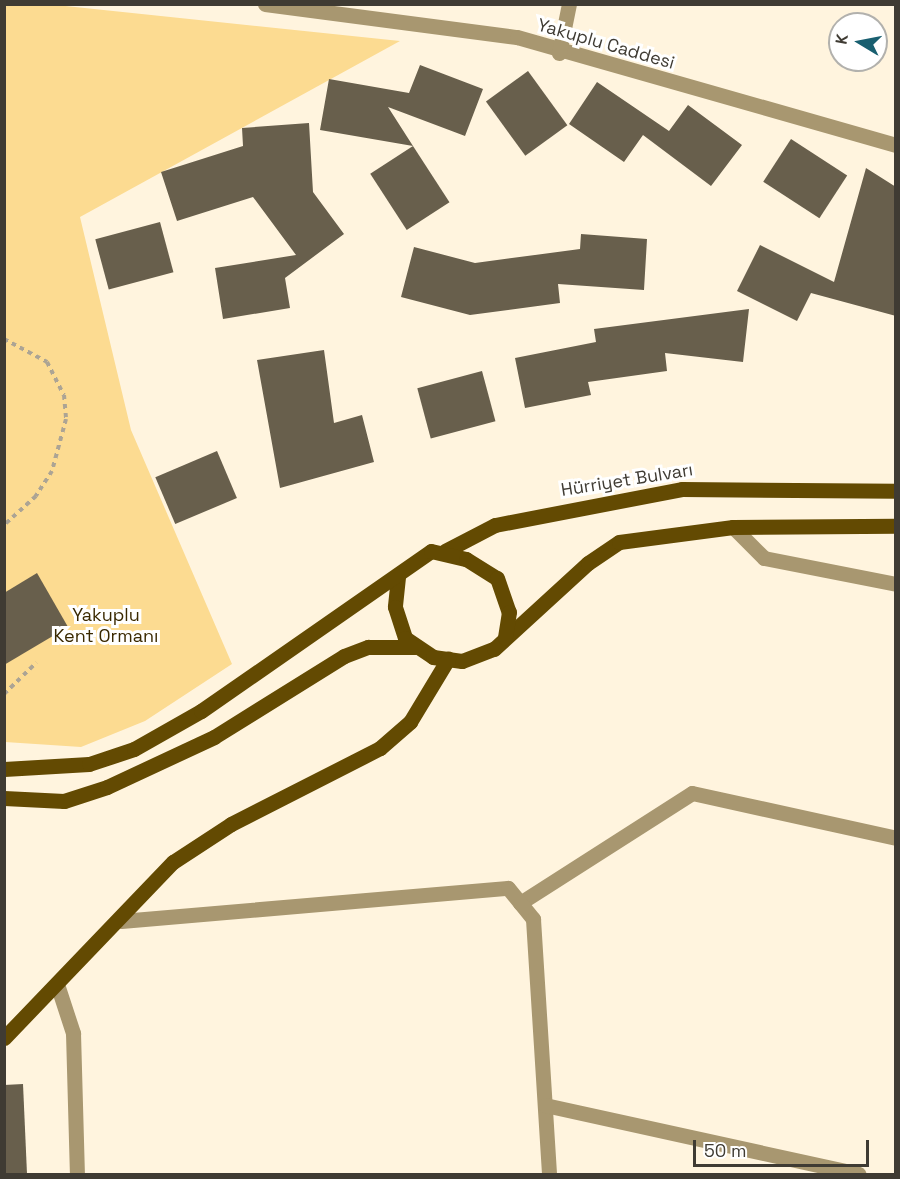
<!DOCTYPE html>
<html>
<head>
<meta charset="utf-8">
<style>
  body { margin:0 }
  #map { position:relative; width:900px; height:1179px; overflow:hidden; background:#fff4de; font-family:"Space Grotesk",sans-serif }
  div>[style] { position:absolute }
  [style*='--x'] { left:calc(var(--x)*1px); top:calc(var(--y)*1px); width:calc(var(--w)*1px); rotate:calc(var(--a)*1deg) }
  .green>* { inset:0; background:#fcdb91 }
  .building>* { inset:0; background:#685f4c; transform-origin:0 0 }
  .path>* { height:4px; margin-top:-2px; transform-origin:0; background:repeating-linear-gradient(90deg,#aca494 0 4.5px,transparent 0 9px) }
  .minor>* { height:15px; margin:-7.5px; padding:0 7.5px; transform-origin:7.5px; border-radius:7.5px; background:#a89770 }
  .major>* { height:15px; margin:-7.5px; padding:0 7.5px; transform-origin:7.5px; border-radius:7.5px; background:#634a02 }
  span { translate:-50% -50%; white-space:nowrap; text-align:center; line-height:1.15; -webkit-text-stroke:6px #fff; paint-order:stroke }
  .street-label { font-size:18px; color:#3f3b33 }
  .park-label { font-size:18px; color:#3a2900 }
  .frame { position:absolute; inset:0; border:6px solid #3f3b33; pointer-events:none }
  .north { position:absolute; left:828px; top:12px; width:60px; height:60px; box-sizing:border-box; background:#fff; border:2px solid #b2b1ad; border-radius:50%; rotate:280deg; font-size:16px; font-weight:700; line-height:24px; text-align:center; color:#3f3b33 }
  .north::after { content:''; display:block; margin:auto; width:21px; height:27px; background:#195f70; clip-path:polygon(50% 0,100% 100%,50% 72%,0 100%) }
  .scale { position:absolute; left:693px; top:1140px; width:176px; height:27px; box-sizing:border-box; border:3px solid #3f3b33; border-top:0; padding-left:8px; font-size:18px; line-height:21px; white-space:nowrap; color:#3f3b33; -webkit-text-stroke:4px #fff; paint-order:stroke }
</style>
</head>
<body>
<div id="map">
  <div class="green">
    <div style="clip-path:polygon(4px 5px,56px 5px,400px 41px,80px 217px,131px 430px,232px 664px,145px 721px,81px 747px,5px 742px)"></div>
  </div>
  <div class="building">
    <div style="clip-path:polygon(420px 65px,483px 89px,465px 136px,388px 107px,413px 146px,320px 130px,329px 79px,409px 93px)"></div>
    <div style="left:528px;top:71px;width:67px;height:52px;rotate:54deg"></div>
    <div style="clip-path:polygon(597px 82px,669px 131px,688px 105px,742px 145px,711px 186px,643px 135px,624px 162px,569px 124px)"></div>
    <div style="clip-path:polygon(309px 123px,313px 192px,344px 234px,285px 278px,290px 308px,223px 319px,215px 268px,296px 255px,253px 197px,177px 221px,161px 172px,243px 146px,242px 128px)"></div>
    <div style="left:791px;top:139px;width:67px;height:51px;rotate:33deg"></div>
    <div style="left:413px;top:146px;width:67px;height:51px;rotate:57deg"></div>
    <div style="clip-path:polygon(866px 168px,896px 187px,896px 316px,811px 293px,797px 321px,737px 291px,760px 245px,834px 282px)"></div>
    <div style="left:160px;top:222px;width:52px;height:67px;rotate:75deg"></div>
    <div style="clip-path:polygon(581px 234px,647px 239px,644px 290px,558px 284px,560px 303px,470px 315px,401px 297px,414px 247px,475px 263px,580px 249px)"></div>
    <div style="clip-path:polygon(749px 309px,743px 362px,665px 353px,667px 371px,588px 382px,591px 395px,525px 408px,515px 358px,596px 342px,594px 329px)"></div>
    <div style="clip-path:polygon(324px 350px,334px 423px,362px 415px,374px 462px,280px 488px,257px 360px)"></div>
    <div style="left:482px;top:371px;width:52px;height:67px;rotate:75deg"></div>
    <div style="left:217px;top:451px;width:51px;height:67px;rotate:67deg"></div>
    <div style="clip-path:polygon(37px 573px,68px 627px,4px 665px,4px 593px)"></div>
    <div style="clip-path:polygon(23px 1084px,27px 1174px,4px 1174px,4px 1085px)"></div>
  </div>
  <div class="path">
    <div style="--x:4;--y:339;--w:49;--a:28.1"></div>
    <div style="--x:47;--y:362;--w:37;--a:63"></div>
    <div style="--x:64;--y:395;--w:24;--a:85"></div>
    <div style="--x:66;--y:419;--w:54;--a:105.1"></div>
    <div style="--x:52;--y:471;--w:30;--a:123"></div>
    <div style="--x:36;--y:496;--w:43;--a:137.8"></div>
    <div style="--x:4;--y:694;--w:45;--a:-44.1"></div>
  </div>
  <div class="minor">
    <div style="--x:265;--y:4;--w:254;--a:7.5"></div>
    <div style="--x:517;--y:37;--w:394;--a:15.9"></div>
    <div style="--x:559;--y:53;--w:50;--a:-78.5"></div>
    <div style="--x:733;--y:527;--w:44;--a:45"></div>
    <div style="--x:764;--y:558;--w:135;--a:11.1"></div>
    <div style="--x:520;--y:903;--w:204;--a:-32.6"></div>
    <div style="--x:692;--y:793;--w:209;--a:12.4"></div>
    <div style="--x:121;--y:921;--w:388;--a:-4.9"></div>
    <div style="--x:508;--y:888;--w:40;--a:51"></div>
    <div style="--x:533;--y:919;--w:256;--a:86.4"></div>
    <div style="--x:57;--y:984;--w:52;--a:71.9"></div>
    <div style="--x:73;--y:1033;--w:141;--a:88.4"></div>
    <div style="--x:545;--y:1105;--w:321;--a:12.4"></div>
  </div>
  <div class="major">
    <div style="--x:445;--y:551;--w:56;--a:-27.5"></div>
    <div style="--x:495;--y:525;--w:190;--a:-10.9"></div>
    <div style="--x:682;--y:489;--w:214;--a:0.5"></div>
    <div style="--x:398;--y:577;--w:30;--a:96"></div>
    <div style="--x:395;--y:607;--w:33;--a:72"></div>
    <div style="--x:405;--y:638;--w:34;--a:34"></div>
    <div style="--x:433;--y:657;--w:29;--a:8"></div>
    <div style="--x:462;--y:661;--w:34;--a:-21"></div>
    <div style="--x:494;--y:649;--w:127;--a:-42.5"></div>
    <div style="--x:588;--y:563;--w:37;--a:-34"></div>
    <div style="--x:619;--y:542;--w:115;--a:-7.5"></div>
    <div style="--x:733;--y:527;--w:163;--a:-0.4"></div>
    <div style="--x:4;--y:769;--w:85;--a:-3.4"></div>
    <div style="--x:89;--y:764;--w:47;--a:-18.4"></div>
    <div style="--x:134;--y:749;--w:77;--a:-29.6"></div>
    <div style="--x:201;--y:711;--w:280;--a:-34.8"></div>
    <div style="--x:431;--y:551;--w:36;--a:13"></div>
    <div style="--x:466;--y:559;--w:36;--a:32"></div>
    <div style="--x:497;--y:578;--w:36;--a:71"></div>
    <div style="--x:509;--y:612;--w:26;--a:99"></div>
    <div style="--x:4;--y:798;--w:60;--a:2.9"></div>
    <div style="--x:64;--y:801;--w:45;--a:-18"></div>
    <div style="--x:107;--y:787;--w:118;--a:-25"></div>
    <div style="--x:214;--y:737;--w:153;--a:-31.9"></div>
    <div style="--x:344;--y:656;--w:26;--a:-21"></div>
    <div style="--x:368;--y:647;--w:47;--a:0"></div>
    <div style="--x:4;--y:1038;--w:244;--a:-46.2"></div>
    <div style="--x:173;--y:862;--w:69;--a:-33.2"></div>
    <div style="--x:231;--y:824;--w:167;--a:-27"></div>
    <div style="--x:380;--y:748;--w:40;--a:-41"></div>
    <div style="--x:410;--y:722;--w:74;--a:-58.9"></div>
  </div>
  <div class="street-label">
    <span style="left:606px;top:44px;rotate:16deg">Yakuplu Caddesi</span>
    <span style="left:627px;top:480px;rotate:-9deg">Hürriyet Bulvarı</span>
  </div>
  <div class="park-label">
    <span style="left:106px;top:626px">Yakuplu<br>Kent Ormanı</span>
  </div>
  <div class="frame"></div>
  <div class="north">K</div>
  <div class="scale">50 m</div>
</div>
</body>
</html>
